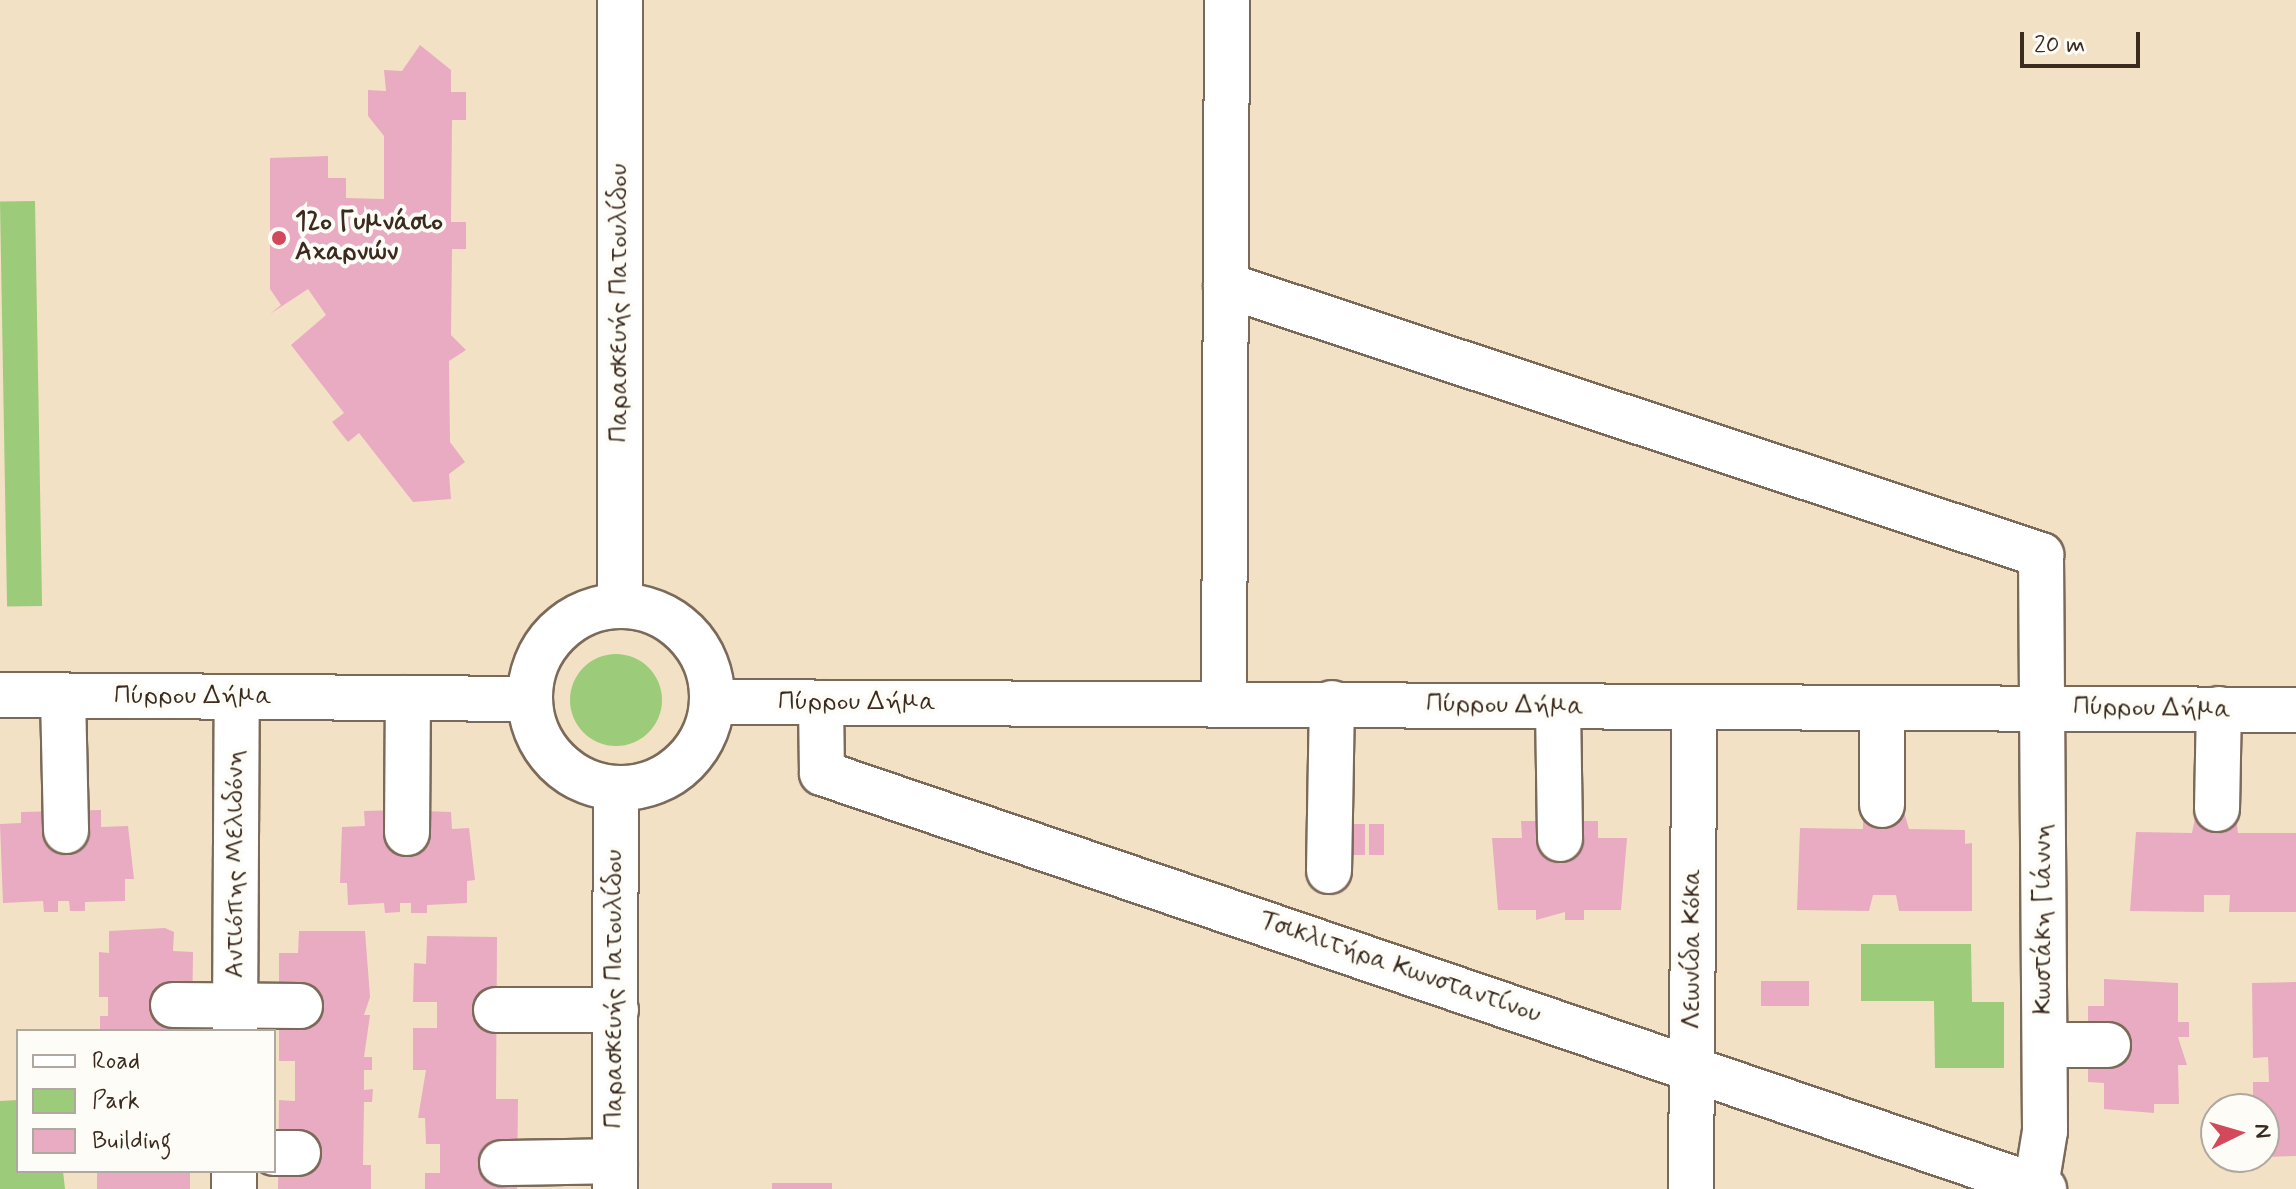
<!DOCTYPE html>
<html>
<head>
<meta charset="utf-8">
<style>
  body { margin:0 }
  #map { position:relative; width:2296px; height:1189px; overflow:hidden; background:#f3e1c6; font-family:Mynerve,sans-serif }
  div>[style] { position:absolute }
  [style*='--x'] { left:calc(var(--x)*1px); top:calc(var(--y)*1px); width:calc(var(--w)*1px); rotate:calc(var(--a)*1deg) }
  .green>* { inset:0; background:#9ccb79; transform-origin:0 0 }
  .round { border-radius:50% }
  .building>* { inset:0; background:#e8abc2; transform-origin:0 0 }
  .roads { filter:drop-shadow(2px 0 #7b6a59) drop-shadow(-2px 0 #7b6a59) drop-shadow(0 2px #7b6a59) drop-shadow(0 -2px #7b6a59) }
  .minor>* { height:44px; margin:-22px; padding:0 22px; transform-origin:22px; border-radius:22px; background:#fff }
  .minor>.ring { margin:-22px; padding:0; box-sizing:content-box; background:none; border:44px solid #fff; border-radius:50% }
  .dots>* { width:22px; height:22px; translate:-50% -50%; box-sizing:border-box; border:4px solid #fdfcf7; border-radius:50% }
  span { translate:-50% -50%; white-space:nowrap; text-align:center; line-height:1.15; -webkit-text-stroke:8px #fdfcf7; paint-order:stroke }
  .poi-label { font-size:26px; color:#3b2a1e; font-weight:700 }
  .left { translate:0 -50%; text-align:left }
  .street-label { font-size:26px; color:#3b2a1e }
  .legend { position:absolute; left:16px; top:1029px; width:260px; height:144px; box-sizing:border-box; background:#fdfcf7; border:2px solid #afa8a0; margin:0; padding:10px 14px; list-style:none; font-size:24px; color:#3b2a1e }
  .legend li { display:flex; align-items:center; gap:16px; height:40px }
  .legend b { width:40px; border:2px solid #afa8a0 }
  .north { position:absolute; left:2200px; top:1093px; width:80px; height:80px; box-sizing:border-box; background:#fdfcf7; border:2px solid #afa8a0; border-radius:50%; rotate:85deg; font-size:22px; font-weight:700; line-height:32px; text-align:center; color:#3b2a1e }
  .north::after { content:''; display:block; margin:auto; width:28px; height:36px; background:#d1495b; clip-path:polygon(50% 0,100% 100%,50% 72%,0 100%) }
  .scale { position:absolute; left:2020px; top:32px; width:120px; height:36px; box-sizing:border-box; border:4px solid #3b2a1e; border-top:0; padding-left:10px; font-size:24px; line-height:28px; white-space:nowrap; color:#3b2a1e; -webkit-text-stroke:6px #fdfcf7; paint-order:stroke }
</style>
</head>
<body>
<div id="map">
  <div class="green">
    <div style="left:35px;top:201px;width:405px;height:35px;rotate:89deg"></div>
    <div class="round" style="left:570px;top:654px;width:92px;height:92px"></div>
    <div style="clip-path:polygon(1861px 944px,1971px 944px,1972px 1002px,2004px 1002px,2004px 1068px,1935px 1068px,1934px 1001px,1861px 1001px)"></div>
    <div style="clip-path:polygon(18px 1100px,18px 1171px,63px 1171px,65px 1189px,0 1189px,0 1101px)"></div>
  </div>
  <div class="building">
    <div style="clip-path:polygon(420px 45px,451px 70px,451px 92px,466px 92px,466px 120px,452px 120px,451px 222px,466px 222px,466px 249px,452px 249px,451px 335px,466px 350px,449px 361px,450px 442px,465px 462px,449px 474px,451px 499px,413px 502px,359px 433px,348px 442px,332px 422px,344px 413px,291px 345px,326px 315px,308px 289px,270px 314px,281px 305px,270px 289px,270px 158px,328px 156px,328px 178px,346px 178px,346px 198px,384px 199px,384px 136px,368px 116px,368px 90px,386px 91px,384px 70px,402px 71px)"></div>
    <div style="clip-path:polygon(1902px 805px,1909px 829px,1965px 830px,1965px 844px,1972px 843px,1972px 911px,1899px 911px,1896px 895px,1873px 895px,1869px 911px,1797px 910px,1800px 828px,1863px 829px,1863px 820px)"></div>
    <div style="clip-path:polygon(2197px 808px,2235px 809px,2238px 833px,2296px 833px,2296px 912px,2229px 912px,2230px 895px,2204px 895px,2204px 912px,2130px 911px,2136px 832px,2192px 833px)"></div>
    <div style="clip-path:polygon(101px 810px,101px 827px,128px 826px,134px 879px,125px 879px,125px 901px,85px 902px,85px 911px,70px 911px,69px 901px,58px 901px,58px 912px,44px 912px,43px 901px,3px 903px,0 824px,21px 823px,21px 812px)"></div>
    <div style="clip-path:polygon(397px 810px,451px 812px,452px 829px,469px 828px,475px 880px,467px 881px,467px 903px,427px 905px,427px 913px,411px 913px,411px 903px,400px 903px,400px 912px,385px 913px,384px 903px,348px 905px,347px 883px,340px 883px,342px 827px,365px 826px,364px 811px)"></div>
    <div style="clip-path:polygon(1521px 821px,1598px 821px,1598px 838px,1627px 838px,1621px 910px,1584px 910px,1584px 920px,1565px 920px,1565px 912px,1536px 920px,1536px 910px,1498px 910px,1492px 838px,1522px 838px)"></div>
    <div style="left:1351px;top:824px;width:14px;height:31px"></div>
    <div style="left:1369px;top:824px;width:15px;height:31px"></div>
    <div style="clip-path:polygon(165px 928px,174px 932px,173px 951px,193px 952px,192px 1031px,100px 1031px,100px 1016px,108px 1016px,108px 997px,99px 997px,99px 952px,109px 953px,109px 931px)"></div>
    <div style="clip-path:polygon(299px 931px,365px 931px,370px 997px,364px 1015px,370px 1015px,364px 1057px,372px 1057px,372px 1070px,364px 1070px,364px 1090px,373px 1089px,372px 1102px,364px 1102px,363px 1165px,371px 1165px,371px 1189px,278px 1189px,279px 1100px,295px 1101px,295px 1061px,279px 1061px,279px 953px,298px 953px)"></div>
    <div style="clip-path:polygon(427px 936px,497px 937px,496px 1099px,518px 1099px,517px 1189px,425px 1189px,425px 1173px,440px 1173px,440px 1144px,426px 1144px,425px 1118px,418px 1118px,426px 1070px,413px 1070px,413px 1028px,437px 1028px,437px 1002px,413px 1002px,414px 963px,426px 964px)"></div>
    <div style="clip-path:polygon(2104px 979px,2178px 983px,2178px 1022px,2189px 1022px,2189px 1037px,2178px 1037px,2187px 1065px,2178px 1065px,2179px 1104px,2154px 1104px,2154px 1113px,2104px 1109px,2104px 1083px,2088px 1082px,2088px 1006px,2104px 1006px)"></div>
    <div style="left:1761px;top:981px;width:48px;height:25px"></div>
    <div style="clip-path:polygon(2296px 982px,2296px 1156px,2264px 1157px,2264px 1109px,2253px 1109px,2253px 1082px,2269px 1082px,2268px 1057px,2253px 1058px,2252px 983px)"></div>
    <div style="left:97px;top:1171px;width:93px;height:18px"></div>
    <div style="left:772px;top:1183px;width:60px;height:6px"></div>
  </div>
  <div class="roads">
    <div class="minor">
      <div style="--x:620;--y:0;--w:605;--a:90"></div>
      <div style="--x:1226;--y:285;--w:859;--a:18.33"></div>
      <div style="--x:2041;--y:555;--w:576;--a:89.6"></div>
      <div style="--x:2045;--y:1131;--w:56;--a:99.3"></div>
      <div class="ring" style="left:530px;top:606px;width:138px;height:138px"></div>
      <div style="--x:0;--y:695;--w:530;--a:0.43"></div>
      <div style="--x:63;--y:696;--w:135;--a:88.7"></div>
      <div style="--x:713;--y:702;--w:1583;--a:0.29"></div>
      <div style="--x:821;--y:703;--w:70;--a:89.2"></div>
      <div style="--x:822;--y:773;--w:1291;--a:18.8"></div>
      <div style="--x:1224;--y:703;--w:703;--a:-89.76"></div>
      <div style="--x:1558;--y:707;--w:132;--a:89.1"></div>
      <div style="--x:1882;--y:709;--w:96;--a:90"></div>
      <div style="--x:2217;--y:809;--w:100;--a:-88.9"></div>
      <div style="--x:407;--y:833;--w:135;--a:-89.6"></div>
      <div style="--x:1329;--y:871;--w:168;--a:-89"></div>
      <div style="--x:173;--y:1005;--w:127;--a:0.5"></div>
      <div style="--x:496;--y:1010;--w:120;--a:0"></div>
      <div style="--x:235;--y:1031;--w:334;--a:-89.7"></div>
      <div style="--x:2045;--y:1045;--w:63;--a:0"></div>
      <div style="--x:274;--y:1153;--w:24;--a:0"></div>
      <div style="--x:502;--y:1163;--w:113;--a:-1"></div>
      <div style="--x:234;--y:1189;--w:18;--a:-90"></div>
      <div style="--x:615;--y:1189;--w:400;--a:-89.9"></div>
      <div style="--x:1691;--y:1189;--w:480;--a:-89.6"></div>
    </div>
  </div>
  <div class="dots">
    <div style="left:279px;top:238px;background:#d1495b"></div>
  </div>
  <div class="poi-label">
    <span class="left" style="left:295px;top:238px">12ο Γυμνάσιο<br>Αχαρνών</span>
  </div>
  <div class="street-label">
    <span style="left:620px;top:303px;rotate:-90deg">Παρασκευής Πατουλίδου</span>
    <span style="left:193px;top:697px">Πύρρου Δήμα</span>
    <span style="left:857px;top:703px">Πύρρου Δήμα</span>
    <span style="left:1505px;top:706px;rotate:1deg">Πύρρου Δήμα</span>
    <span style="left:2152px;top:709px;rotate:1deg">Πύρρου Δήμα</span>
    <span style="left:236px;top:864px;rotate:-90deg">Αντιόπης Μελιδόνη</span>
    <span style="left:2044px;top:919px;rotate:-90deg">Κωστάκη Γιάννη</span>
    <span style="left:1693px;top:949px;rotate:-90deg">Λεωνίδα Κόκα</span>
    <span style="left:1400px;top:968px;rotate:19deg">Τσικλιτήρα Κωνσταντίνου</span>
    <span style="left:615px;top:989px;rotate:-90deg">Παρασκευής Πατουλίδου</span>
  </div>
  <ul class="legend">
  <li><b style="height:10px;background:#fff"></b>Road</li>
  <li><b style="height:22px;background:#9ccb79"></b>Park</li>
  <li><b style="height:22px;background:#e8abc2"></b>Building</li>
  </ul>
  <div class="north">N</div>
  <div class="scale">20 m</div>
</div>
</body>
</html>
